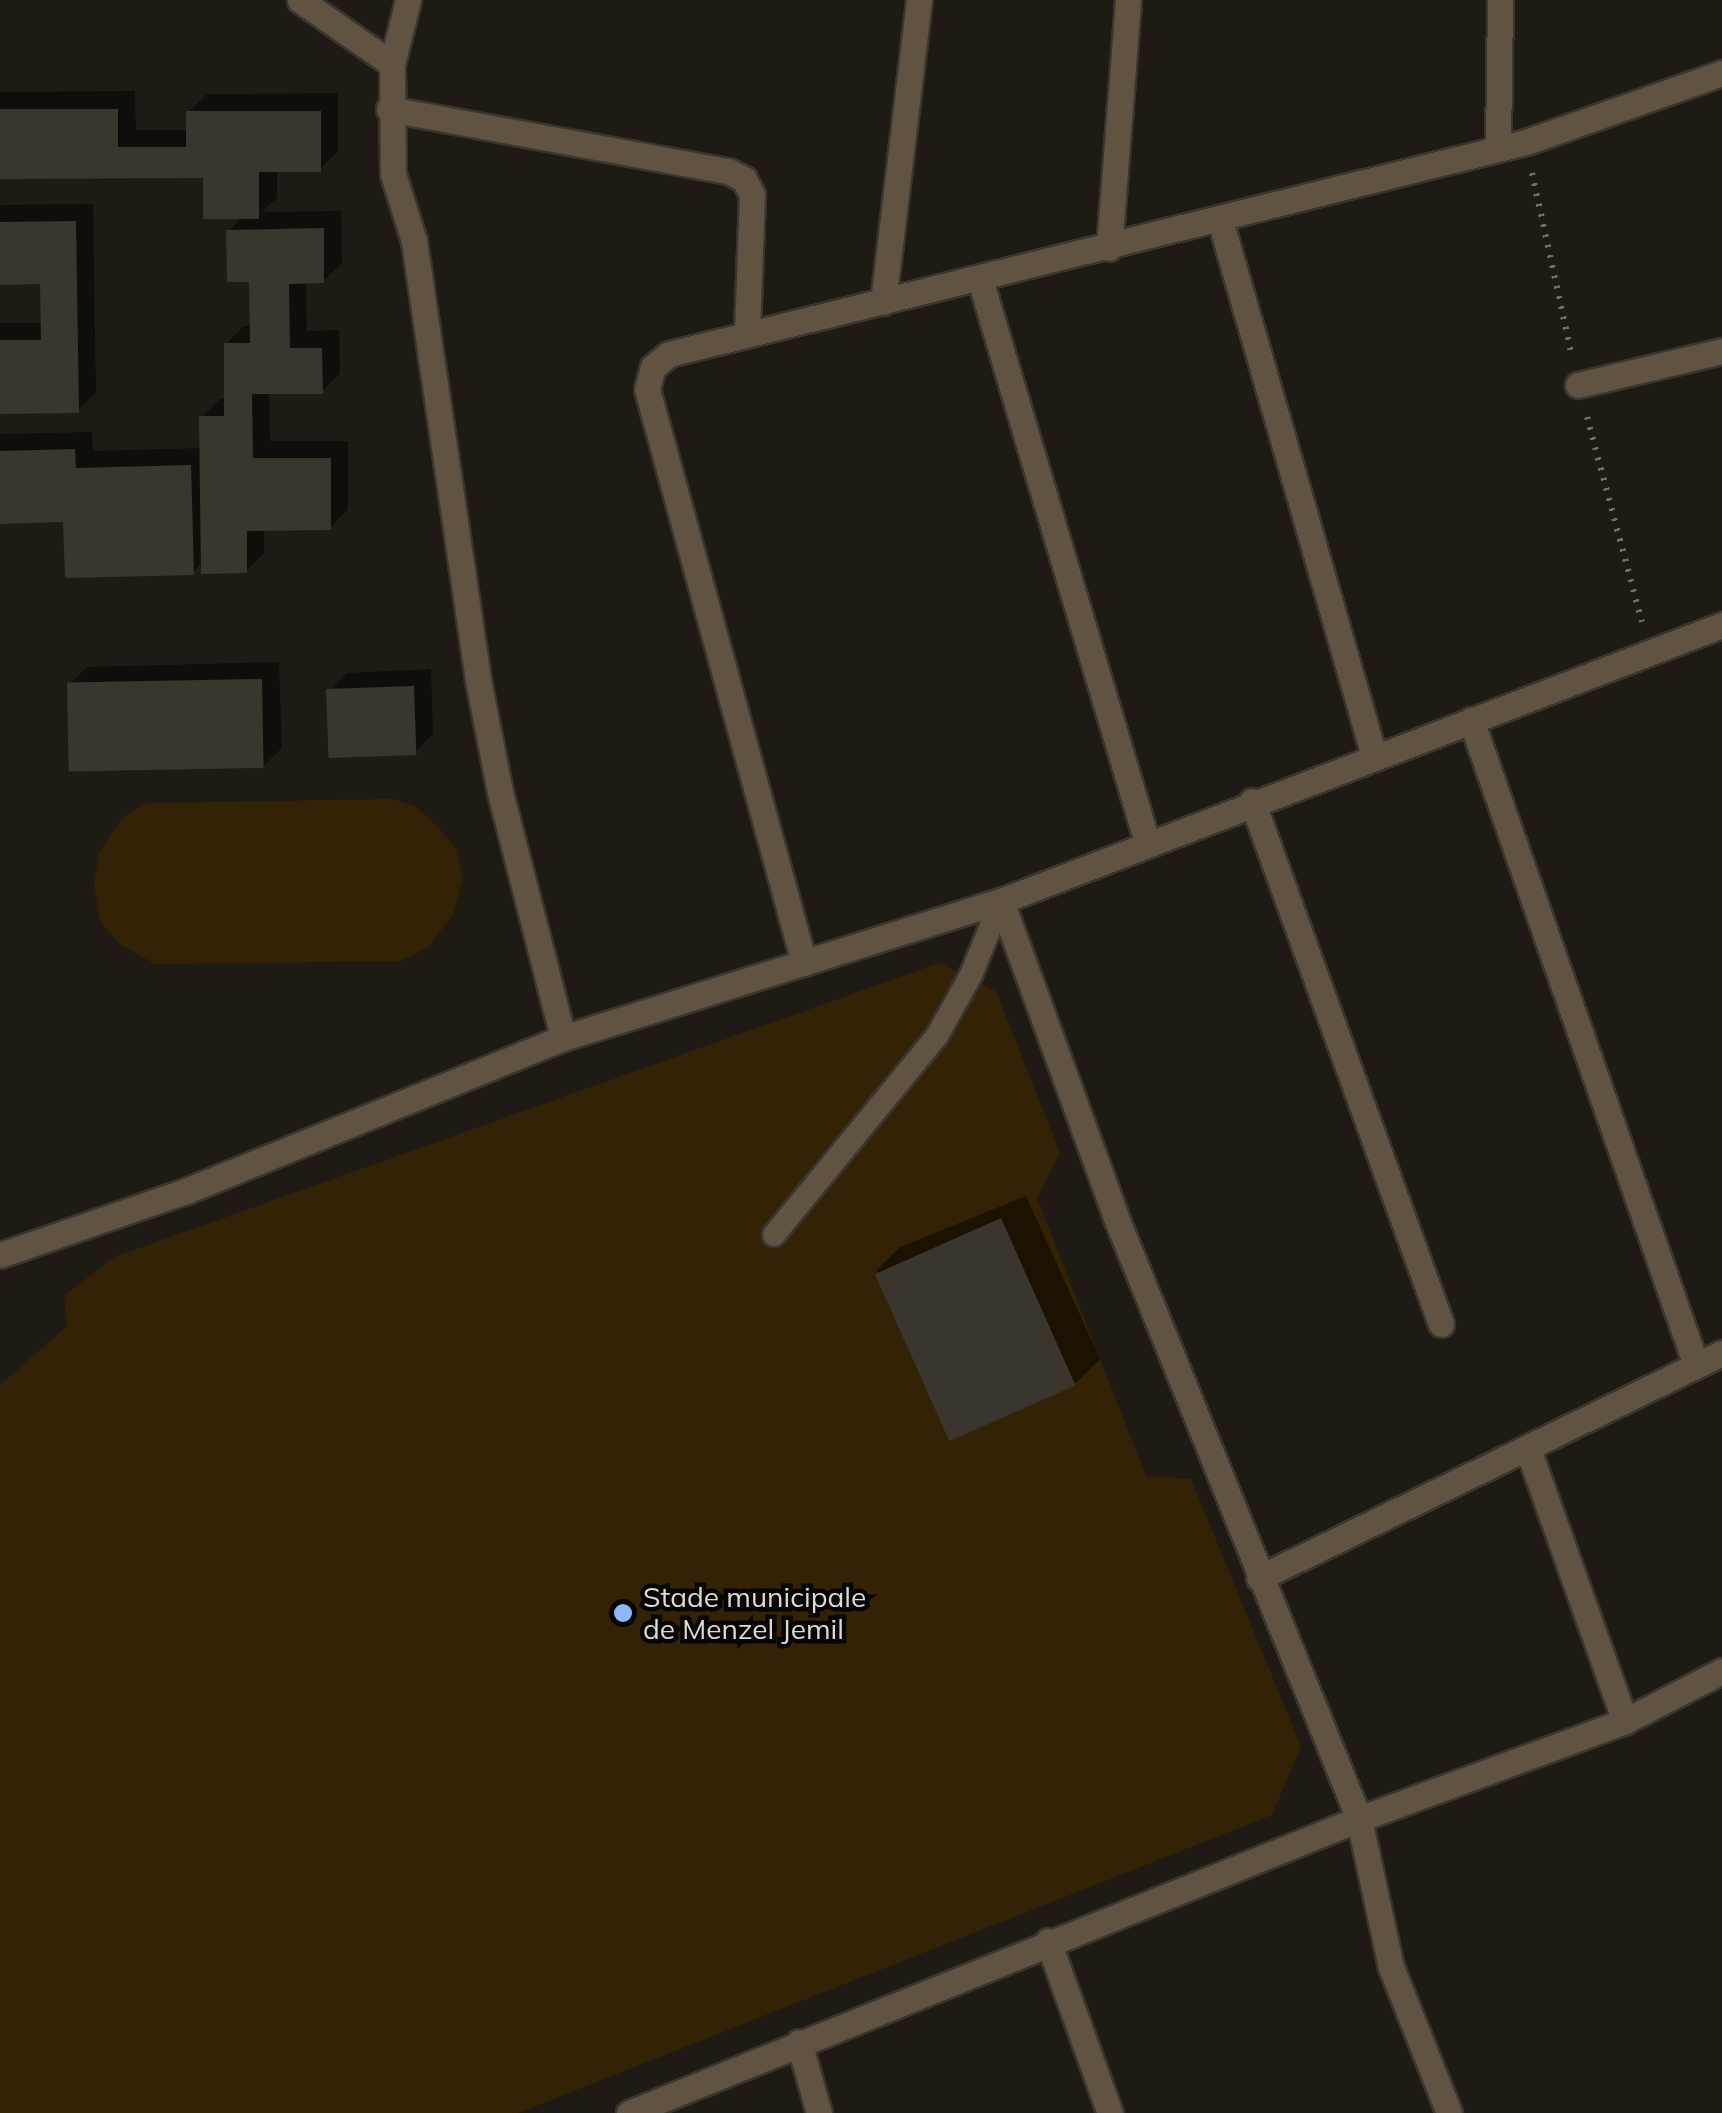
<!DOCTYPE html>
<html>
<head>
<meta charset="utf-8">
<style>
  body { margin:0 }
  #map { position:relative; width:1722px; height:2113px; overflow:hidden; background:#1f1b14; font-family:Mulish,sans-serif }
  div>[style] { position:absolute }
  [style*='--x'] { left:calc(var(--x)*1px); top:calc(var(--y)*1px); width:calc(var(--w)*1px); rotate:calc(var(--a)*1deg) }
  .green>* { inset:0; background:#332205 }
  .shadow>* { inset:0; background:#0007 }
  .building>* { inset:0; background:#3a352d; transform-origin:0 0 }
  .path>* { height:6px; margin-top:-3px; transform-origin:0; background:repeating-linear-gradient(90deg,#726f69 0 2.5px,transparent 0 10.5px) }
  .roads { filter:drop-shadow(2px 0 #3a362f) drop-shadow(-2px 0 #3a362f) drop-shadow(0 2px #3a362f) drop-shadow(0 -2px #3a362f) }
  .lane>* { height:22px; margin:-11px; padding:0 11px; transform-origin:11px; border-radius:11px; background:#605341 }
  .street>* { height:25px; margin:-12.5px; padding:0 12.5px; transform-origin:12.5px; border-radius:12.5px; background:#605341 }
  .dots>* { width:28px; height:28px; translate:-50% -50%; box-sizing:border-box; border:5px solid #080604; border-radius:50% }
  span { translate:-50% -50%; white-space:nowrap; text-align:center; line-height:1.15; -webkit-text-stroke:9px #080604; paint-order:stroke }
  .poi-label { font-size:28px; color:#dddad5 }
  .left { translate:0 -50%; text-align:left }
</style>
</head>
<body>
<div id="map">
  <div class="green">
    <div style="clip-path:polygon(392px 799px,415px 806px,438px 827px,456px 849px,463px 880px,452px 916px,428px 947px,400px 961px,155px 964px,121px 945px,100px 921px,94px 885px,99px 852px,122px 818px,147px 803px)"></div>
    <div style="clip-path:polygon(939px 963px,996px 991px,1060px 1153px,1037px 1198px,1146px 1476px,1191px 1479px,1301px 1746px,1272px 1815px,518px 2113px,0 2113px,0 1385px,67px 1326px,64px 1296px,114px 1257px)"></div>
  </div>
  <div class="shadow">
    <div style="clip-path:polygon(135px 91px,136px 130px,189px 130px,189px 112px,207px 94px,338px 93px,338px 151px,320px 169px,277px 169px,277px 198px,262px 212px,341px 211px,342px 263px,323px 281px,306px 281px,307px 331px,339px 330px,340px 373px,322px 391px,269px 392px,270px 441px,348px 441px,348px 509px,330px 528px,264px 529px,264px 553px,246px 571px,203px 562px,193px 572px,66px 520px,0 522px,0 434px,92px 432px,93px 451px,202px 448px,202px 417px,220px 399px,227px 399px,226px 344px,244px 326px,252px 326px,251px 280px,229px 231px,243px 216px,205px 176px,0 177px,0 92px)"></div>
    <div style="clip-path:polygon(93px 204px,96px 392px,78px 410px,0 411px,0 323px,44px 323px,43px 282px,0 282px,0 205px)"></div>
    <div style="clip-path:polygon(279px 662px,282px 748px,263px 766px,69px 685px,87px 667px)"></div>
    <div style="clip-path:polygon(431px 669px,433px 734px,415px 752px,329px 691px,347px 673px)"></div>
    <div style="clip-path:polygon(1026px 1196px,1100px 1359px,1076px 1383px,876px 1271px,900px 1247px)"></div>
  </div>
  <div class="building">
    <div style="clip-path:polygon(0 109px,118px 109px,118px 147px,186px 147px,186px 111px,321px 111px,321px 172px,259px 172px,259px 219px,203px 219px,203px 178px,0 179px)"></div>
    <div style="clip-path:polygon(76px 221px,79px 413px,0 414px,0 340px,41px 340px,40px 284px,0 285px,0 222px)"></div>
    <div style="clip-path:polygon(324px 228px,324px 283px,289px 284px,290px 348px,322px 348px,323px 394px,252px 394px,253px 458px,331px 458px,331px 530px,247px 531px,247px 573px,201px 574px,199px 416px,224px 416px,224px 343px,250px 343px,249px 282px,227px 282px,226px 230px)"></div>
    <div style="clip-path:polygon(75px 449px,76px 468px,191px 465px,194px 575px,65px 578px,63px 522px,0 524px,0 451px)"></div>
    <div style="left:262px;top:679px;width:89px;height:195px;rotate:89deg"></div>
    <div style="left:414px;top:686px;width:69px;height:88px;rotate:88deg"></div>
    <div style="left:1001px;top:1218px;width:183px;height:138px;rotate:66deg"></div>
  </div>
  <div class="path">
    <div style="--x:1532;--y:173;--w:187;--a:77.7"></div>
    <div style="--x:1587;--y:417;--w:212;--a:75"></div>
  </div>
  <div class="roads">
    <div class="lane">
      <div style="--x:774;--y:1235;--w:257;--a:-50.7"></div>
      <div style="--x:937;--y:1036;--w:70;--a:-60.9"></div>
      <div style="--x:971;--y:975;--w:80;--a:-67.9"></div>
    </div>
    <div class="street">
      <div style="--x:300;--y:0;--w:112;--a:34.8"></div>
      <div style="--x:408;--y:0;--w:66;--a:104"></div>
      <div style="--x:392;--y:64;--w:110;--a:89.5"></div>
      <div style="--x:393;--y:174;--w:70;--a:72.6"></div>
      <div style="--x:414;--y:241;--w:444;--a:81.7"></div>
      <div style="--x:478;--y:680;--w:114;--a:78.9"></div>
      <div style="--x:500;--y:792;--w:254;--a:75.6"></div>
      <div style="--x:389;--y:109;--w:345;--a:10.4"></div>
      <div style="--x:728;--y:171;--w:18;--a:27"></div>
      <div style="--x:744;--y:179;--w:18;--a:63"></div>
      <div style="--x:752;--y:195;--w:139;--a:92.1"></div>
      <div style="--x:1498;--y:146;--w:146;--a:-89.2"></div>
      <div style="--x:1220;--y:220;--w:558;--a:73.97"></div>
      <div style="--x:1109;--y:248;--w:249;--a:-85.6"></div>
      <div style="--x:980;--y:279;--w:587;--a:73.48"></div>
      <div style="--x:883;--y:302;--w:304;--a:-83.2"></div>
      <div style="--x:1578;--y:385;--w:148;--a:-13.3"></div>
      <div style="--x:1471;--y:720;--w:683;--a:70.77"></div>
      <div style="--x:1252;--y:801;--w:556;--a:70.13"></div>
      <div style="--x:1001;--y:901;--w:334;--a:70"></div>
      <div style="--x:1115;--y:1215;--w:651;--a:68"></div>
      <div style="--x:1359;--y:1819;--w:151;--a:77.8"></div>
      <div style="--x:1391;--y:1967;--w:157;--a:68.3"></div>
      <div style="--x:804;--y:963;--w:595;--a:-105.3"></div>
      <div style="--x:647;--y:389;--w:23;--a:-75"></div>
      <div style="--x:653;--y:367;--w:21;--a:-39"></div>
      <div style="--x:669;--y:354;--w:883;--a:-13.89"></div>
      <div style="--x:1526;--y:142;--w:208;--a:-19.4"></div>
      <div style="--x:0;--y:1255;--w:197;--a:-19"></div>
      <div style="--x:186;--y:1191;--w:407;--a:-22.1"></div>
      <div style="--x:563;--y:1038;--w:459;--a:-17.4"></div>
      <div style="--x:1001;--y:901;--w:772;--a:-20.95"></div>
      <div style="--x:1528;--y:1449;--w:289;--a:70.4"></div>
      <div style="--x:1259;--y:1578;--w:515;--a:-25.92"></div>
      <div style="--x:1048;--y:1941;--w:183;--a:70.2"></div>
      <div style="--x:799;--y:2042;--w:74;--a:74.3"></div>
      <div style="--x:629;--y:2113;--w:787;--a:-21.94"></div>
      <div style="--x:1359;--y:1819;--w:283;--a:-20.2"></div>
      <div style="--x:1625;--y:1721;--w:109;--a:-27.3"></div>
    </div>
  </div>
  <div class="dots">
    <div style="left:623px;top:1613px;background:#8cb9fc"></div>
  </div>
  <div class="poi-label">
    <span class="left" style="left:643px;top:1613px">Stade municipale<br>de Menzel Jemil</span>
  </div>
</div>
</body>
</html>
